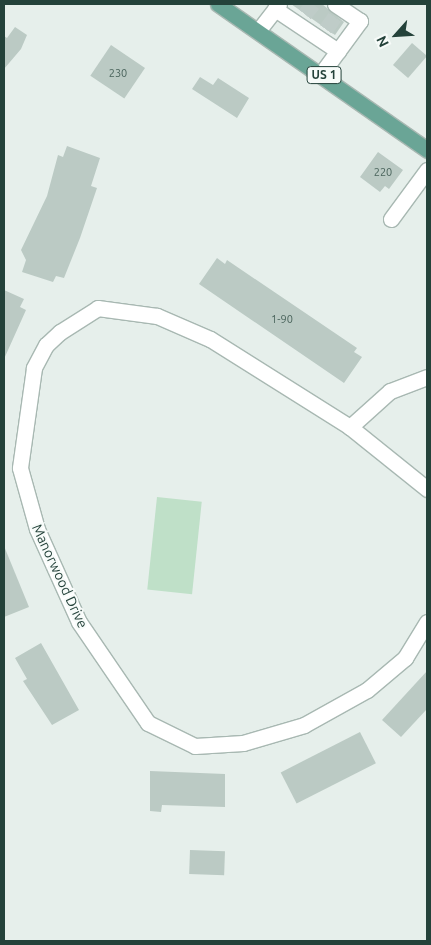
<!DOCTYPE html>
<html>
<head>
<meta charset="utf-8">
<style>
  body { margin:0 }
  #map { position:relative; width:431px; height:945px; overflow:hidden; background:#e6efeb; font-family:Ubuntu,sans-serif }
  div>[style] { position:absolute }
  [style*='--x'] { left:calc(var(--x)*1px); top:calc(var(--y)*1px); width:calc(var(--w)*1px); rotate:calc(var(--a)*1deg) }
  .green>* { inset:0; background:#bfe0c8; transform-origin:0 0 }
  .building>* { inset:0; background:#bbcac4; transform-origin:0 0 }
  .minor-tunnel>* { height:15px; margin-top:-7.5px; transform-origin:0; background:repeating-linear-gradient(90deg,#bfccc8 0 15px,transparent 0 23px) }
  .roads { filter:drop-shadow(1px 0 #a8b8b2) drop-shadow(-1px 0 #a8b8b2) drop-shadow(0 1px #a8b8b2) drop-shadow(0 -1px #a8b8b2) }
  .minor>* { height:15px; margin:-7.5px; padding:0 7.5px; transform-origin:7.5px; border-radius:7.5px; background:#fff }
  .major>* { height:15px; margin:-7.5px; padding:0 7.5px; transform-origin:7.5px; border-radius:7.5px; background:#6aa596 }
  span { translate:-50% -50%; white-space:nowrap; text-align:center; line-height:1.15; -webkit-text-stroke:4px #f7fbf9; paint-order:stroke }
  .number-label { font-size:11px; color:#4a645c }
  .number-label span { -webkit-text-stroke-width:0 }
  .shield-label span { padding:1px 4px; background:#f7fbf9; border:1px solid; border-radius:4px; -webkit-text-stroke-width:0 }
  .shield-label { font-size:12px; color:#24423a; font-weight:700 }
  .street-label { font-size:14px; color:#24423a }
  .frame { position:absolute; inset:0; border:5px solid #24423a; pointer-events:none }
  .north { position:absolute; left:371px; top:10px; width:50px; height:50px; -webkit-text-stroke:4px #f7fbf9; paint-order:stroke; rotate:244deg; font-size:14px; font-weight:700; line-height:20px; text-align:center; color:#24423a }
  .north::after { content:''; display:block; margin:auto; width:18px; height:22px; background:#24423a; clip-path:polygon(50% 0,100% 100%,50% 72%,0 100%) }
</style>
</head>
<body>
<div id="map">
  <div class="green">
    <div style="left:157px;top:497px;width:45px;height:93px;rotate:6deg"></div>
  </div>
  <div class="building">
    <div style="clip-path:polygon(291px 4px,322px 4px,344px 22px,335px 35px)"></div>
    <div style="clip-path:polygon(15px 27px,27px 35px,21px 49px,4px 69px,4px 36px,7px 38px)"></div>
    <div style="left:412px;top:43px;width:20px;height:29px;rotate:41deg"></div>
    <div style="left:111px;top:45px;width:41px;height:37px;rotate:34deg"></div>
    <div style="clip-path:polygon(200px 77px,213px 85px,218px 78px,249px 98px,237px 118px,192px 89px)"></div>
    <div style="clip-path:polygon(67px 146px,100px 158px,91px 186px,97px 188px,80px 238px,64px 278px,56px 276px,53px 282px,22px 272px,26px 260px,21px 250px,47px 196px,58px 155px,63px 157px)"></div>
    <div style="clip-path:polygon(378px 152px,403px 170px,389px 189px,385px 186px,380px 192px,360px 177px)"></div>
    <div style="clip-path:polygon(217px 258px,225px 264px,227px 260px,357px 348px,354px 352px,362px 357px,344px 383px,199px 284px)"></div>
    <div style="clip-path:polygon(4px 290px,24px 299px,20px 307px,26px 310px,4px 359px)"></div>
    <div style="clip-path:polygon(4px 546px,29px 607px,4px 617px)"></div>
    <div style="clip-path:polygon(41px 643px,79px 710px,52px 725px,23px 681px,27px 679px,15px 658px)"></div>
    <div style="clip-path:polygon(427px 671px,427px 709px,401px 737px,382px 720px)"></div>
    <div style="left:360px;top:732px;width:35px;height:89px;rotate:63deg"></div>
    <div style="clip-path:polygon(150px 771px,225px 774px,225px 807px,162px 805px,161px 812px,150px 811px)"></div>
    <div style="left:190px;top:850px;width:35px;height:24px;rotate:2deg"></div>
  </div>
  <div class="minor-tunnel">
    <div style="--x:305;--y:14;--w:13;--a:-51"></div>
    <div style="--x:326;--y:29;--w:19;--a:-54"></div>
  </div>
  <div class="roads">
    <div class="minor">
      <div style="--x:275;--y:9;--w:76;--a:33.7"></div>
      <div style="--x:258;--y:31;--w:34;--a:-52"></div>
      <div style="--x:321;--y:74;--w:66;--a:-53.7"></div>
      <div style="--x:360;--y:21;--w:30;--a:-146"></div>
      <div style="--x:391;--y:219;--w:61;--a:-53.7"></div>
      <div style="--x:427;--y:377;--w:40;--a:159"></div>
      <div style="--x:390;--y:391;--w:54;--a:138"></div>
      <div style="--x:350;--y:427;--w:165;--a:-147.8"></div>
      <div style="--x:210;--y:339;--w:58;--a:-156.5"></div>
      <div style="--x:157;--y:316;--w:60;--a:-172.3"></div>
      <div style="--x:98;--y:308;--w:45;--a:147.7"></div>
      <div style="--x:60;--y:332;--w:19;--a:137"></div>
      <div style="--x:46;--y:345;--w:26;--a:118"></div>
      <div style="--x:34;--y:368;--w:101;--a:98"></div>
      <div style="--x:20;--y:468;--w:63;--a:74.4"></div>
      <div style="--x:37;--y:529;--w:102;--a:65.7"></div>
      <div style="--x:79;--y:622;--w:122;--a:55.7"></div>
      <div style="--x:148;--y:723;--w:52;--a:26.1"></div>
      <div style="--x:195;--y:746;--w:48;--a:-3.6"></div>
      <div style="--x:243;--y:743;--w:64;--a:-16.4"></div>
      <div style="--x:304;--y:725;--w:72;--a:-29.1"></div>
      <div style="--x:367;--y:690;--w:50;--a:-40.1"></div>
      <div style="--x:405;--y:658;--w:42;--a:-58.6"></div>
      <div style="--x:350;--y:427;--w:99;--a:38.8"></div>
    </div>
    <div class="major">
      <div style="--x:218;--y:4;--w:255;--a:34.9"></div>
    </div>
  </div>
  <div class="number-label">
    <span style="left:118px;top:73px">230</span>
    <span style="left:383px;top:172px">220</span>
    <span style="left:282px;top:319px">1-90</span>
  </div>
  <div class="shield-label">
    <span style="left:324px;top:75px">US 1</span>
  </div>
  <div class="street-label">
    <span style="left:60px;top:576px;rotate:65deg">Manorwood Drive</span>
  </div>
  <div class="frame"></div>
  <div class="north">N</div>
</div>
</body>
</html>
